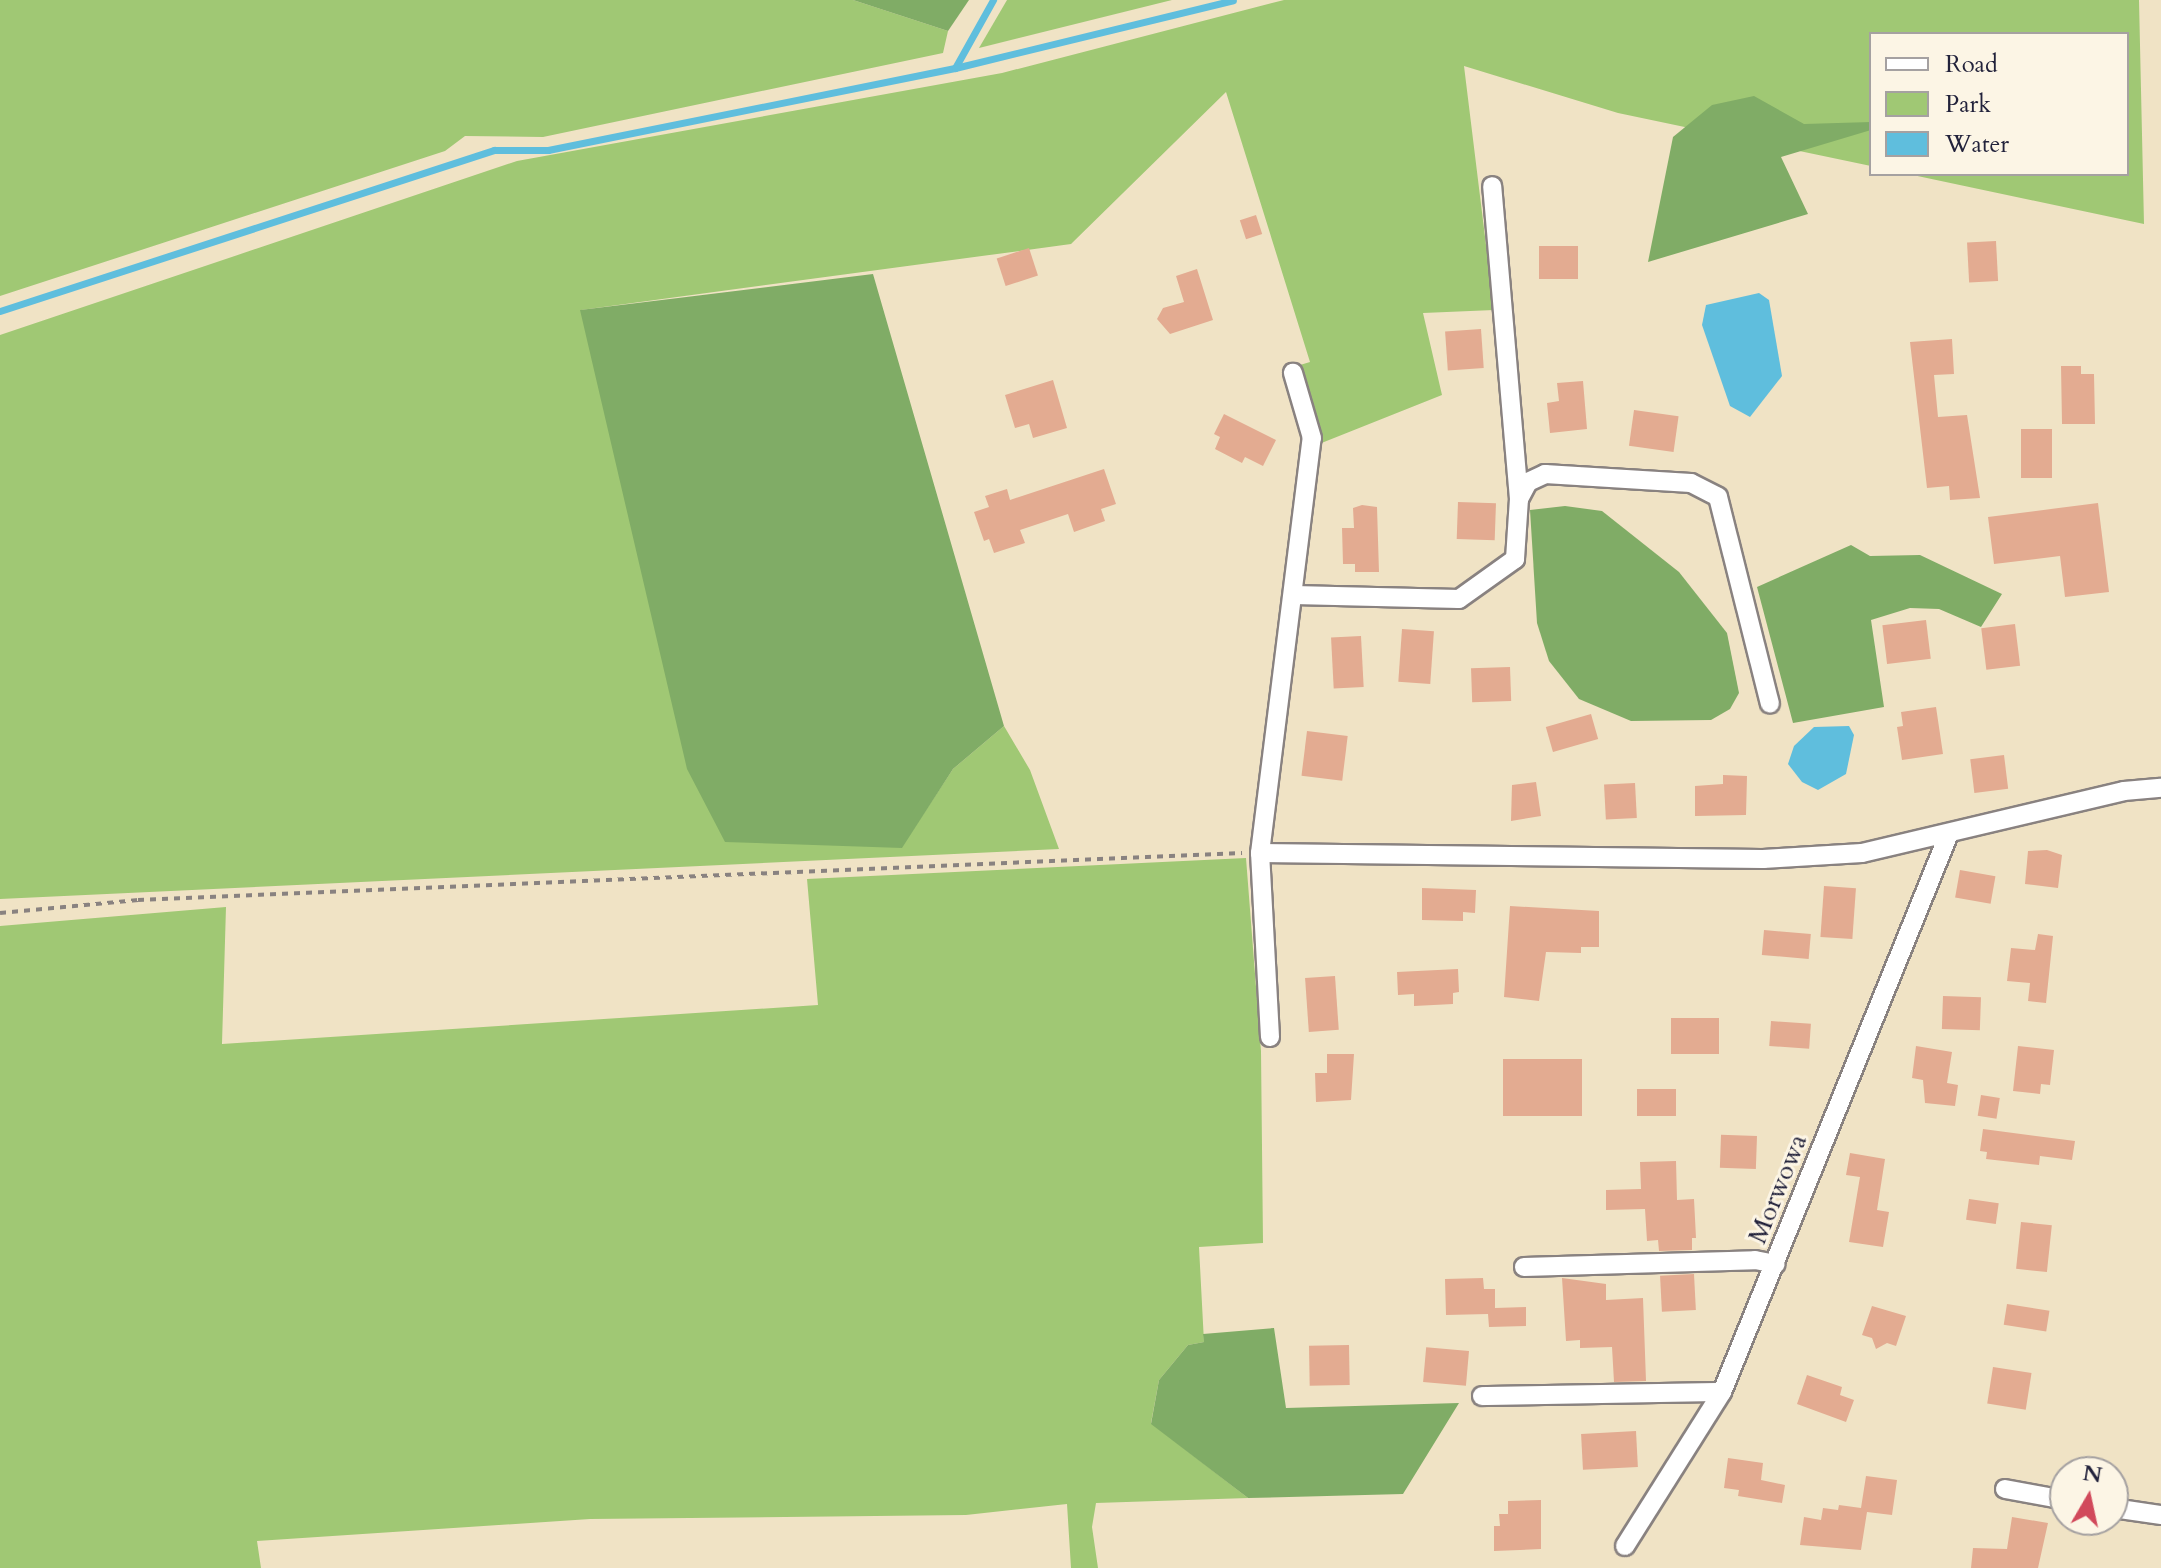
<!DOCTYPE html>
<html>
<head>
<meta charset="utf-8">
<style>
  body { margin:0 }
  #map { position:relative; width:2161px; height:1568px; overflow:hidden; background:#f0e3c5; font-family:Cardo,serif }
  div>[style] { position:absolute }
  [style*='--x'] { left:calc(var(--x)*1px); top:calc(var(--y)*1px); width:calc(var(--w)*1px); rotate:calc(var(--a)*1deg) }
  .green>* { inset:0; background:#a0c874 }
  .forest>* { inset:0; background:#80ac66 }
  .water>* { inset:0; background:#5fbedd }
  .stream>* { height:7px; margin:-3.5px; padding:0 3.5px; transform-origin:3.5px; border-radius:3.5px; background:#5fbedd }
  .building>* { inset:0; background:#e3ab91; transform-origin:0 0 }
  .path>* { height:4px; margin-top:-2px; transform-origin:0; background:repeating-linear-gradient(90deg,#898280 0 6px,transparent 0 12px) }
  .roads { filter:drop-shadow(2px 0 #898280) drop-shadow(-2px 0 #898280) drop-shadow(0 2px #898280) drop-shadow(0 -2px #898280) }
  .street>* { height:18px; margin:-9px; padding:0 9px; transform-origin:9px; border-radius:9px; background:#fff }
  span { translate:-50% -50%; white-space:nowrap; text-align:center; line-height:1.15; -webkit-text-stroke:6px #fcf5e5; paint-order:stroke }
  .street-label { font-size:26px; color:#22223b }
  .legend { position:absolute; left:1869px; top:32px; width:260px; height:144px; box-sizing:border-box; background:#fcf5e5; border:2px solid #a5a1a1; margin:0; padding:10px 14px; list-style:none; font-size:24px; color:#22223b }
  .legend li { display:flex; align-items:center; gap:16px; height:40px }
  .legend b { width:40px; border:2px solid #a5a1a1 }
  .north { position:absolute; left:2049px; top:1456px; width:80px; height:80px; box-sizing:border-box; background:#fcf5e5; border:2px solid #a5a1a1; border-radius:50%; rotate:9deg; font-size:22px; font-weight:700; line-height:32px; text-align:center; color:#22223b }
  .north::after { content:''; display:block; margin:auto; width:28px; height:36px; background:#d1495b; clip-path:polygon(50% 0,100% 100%,50% 72%,0 100%) }
</style>
</head>
<body>
<div id="map">
  <div class="green">
    <div style="clip-path:polygon(0 0,853px 0,948px 31px,943px 53px,543px 137px,465px 136px,445px 151px,0 296px)"></div>
    <div style="clip-path:polygon(1007px 0,1172px 0,979px 48px)"></div>
    <div style="clip-path:polygon(1284px 0,2139px 0,2144px 224px,1908px 174px,2127px 174px,2127px 34px,1871px 34px,1871px 166px,1618px 113px,1464px 66px,1494px 310px,1423px 313px,1442px 395px,1319px 444px,1300px 365px,1310px 362px,1226px 92px,1071px 244px,581px 310px,901px 848px,953px 769px,1004px 726px,1030px 770px,1059px 849px,0 899px,0 335px,517px 161px,1002px 73px)"></div>
    <div style="clip-path:polygon(1246px 858px,1261px 1051px,1263px 1243px,1199px 1247px,1204px 1342px,1188px 1345px,1159px 1380px,1151px 1423px,1248px 1498px,1096px 1503px,1092px 1527px,1098px 1568px,1071px 1568px,1067px 1504px,966px 1515px,590px 1519px,257px 1541px,261px 1568px,0 1568px,0 926px,226px 907px,222px 1044px,818px 1005px,807px 879px)"></div>
  </div>
  <div class="forest">
    <div style="clip-path:polygon(853px 0,969px 0,948px 31px)"></div>
    <div style="clip-path:polygon(1754px 96px,1804px 124px,1871px 122px,1871px 130px,1781px 157px,1808px 214px,1648px 262px,1673px 137px,1712px 105px)"></div>
    <div style="clip-path:polygon(873px 274px,1004px 726px,953px 769px,902px 848px,725px 842px,687px 769px,580px 310px)"></div>
    <div style="clip-path:polygon(1565px 506px,1602px 511px,1679px 572px,1727px 633px,1739px 693px,1730px 709px,1711px 720px,1631px 721px,1579px 699px,1549px 661px,1537px 623px,1530px 510px)"></div>
    <div style="clip-path:polygon(1851px 545px,1870px 556px,1920px 555px,2002px 594px,1981px 627px,1939px 609px,1910px 608px,1871px 620px,1884px 707px,1793px 723px,1757px 587px)"></div>
    <div style="clip-path:polygon(1274px 1328px,1286px 1408px,1459px 1403px,1403px 1494px,1248px 1498px,1151px 1424px,1159px 1380px,1188px 1345px,1204px 1342px,1203px 1334px)"></div>
  </div>
  <div class="water">
    <div style="clip-path:polygon(1759px 293px,1769px 300px,1782px 376px,1750px 417px,1730px 406px,1702px 325px,1706px 305px)"></div>
    <div style="clip-path:polygon(1849px 726px,1854px 735px,1846px 774px,1818px 790px,1802px 782px,1788px 764px,1794px 746px,1814px 727px)"></div>
  </div>
  <div class="stream">
    <div style="--x:955;--y:68;--w:78;--a:-60.8"></div>
    <div style="--x:0;--y:311;--w:520;--a:-18.05"></div>
    <div style="--x:494;--y:150;--w:54;--a:0"></div>
    <div style="--x:548;--y:150;--w:415;--a:-11.4"></div>
    <div style="--x:955;--y:68;--w:286;--a:-13.7"></div>
  </div>
  <div class="building">
    <div style="left:1256px;top:215px;width:20px;height:17px;rotate:72deg"></div>
    <div style="left:1996px;top:241px;width:40px;height:29px;rotate:87deg"></div>
    <div style="left:1578px;top:246px;width:33px;height:39px;rotate:90deg"></div>
    <div style="left:1029px;top:248px;width:29px;height:34px;rotate:72deg"></div>
    <div style="clip-path:polygon(1197px 269px,1213px 320px,1170px 334px,1157px 319px,1163px 308px,1184px 302px,1176px 276px)"></div>
    <div style="left:1481px;top:329px;width:39px;height:36px;rotate:86deg"></div>
    <div style="clip-path:polygon(1952px 339px,1954px 374px,1934px 375px,1938px 417px,1967px 415px,1980px 498px,1950px 500px,1949px 486px,1927px 488px,1910px 342px)"></div>
    <div style="clip-path:polygon(2061px 366px,2081px 366px,2081px 374px,2094px 374px,2095px 424px,2062px 424px)"></div>
    <div style="clip-path:polygon(1053px 380px,1067px 428px,1033px 438px,1029px 424px,1015px 428px,1005px 395px)"></div>
    <div style="clip-path:polygon(1583px 381px,1587px 429px,1550px 433px,1547px 403px,1559px 401px,1557px 383px)"></div>
    <div style="left:1634px;top:410px;width:45px;height:36px;rotate:8deg"></div>
    <div style="clip-path:polygon(1224px 414px,1276px 440px,1263px 466px,1245px 457px,1242px 463px,1215px 449px,1220px 437px,1214px 434px)"></div>
    <div style="left:2021px;top:429px;width:31px;height:49px"></div>
    <div style="clip-path:polygon(1104px 469px,1116px 504px,1101px 509px,1105px 521px,1074px 532px,1068px 514px,1020px 530px,1025px 543px,994px 553px,989px 539px,984px 541px,974px 512px,989px 507px,985px 496px,1007px 489px,1010px 500px)"></div>
    <div style="left:1458px;top:502px;width:38px;height:37px;rotate:2deg"></div>
    <div style="clip-path:polygon(2098px 503px,2109px 592px,2065px 597px,2060px 556px,1994px 564px,1988px 517px)"></div>
    <div style="clip-path:polygon(1362px 505px,1377px 507px,1379px 572px,1355px 572px,1355px 564px,1343px 564px,1342px 528px,1354px 528px,1353px 508px)"></div>
    <div style="left:1926px;top:620px;width:39px;height:44px;rotate:83deg"></div>
    <div style="left:2015px;top:624px;width:42px;height:34px;rotate:83deg"></div>
    <div style="left:1402px;top:629px;width:32px;height:53px;rotate:4deg"></div>
    <div style="left:1361px;top:636px;width:51px;height:30px;rotate:87deg"></div>
    <div style="left:1510px;top:667px;width:34px;height:39px;rotate:88deg"></div>
    <div style="clip-path:polygon(1936px 707px,1943px 754px,1902px 760px,1897px 727px,1903px 726px,1901px 712px)"></div>
    <div style="left:1591px;top:714px;width:26px;height:47px;rotate:74deg"></div>
    <div style="left:1307px;top:731px;width:41px;height:45px;rotate:7deg"></div>
    <div style="left:2004px;top:755px;width:34px;height:34px;rotate:83deg"></div>
    <div style="clip-path:polygon(1723px 775px,1747px 776px,1746px 815px,1695px 816px,1695px 786px,1723px 784px)"></div>
    <div style="clip-path:polygon(1536px 782px,1541px 816px,1511px 821px,1512px 785px)"></div>
    <div style="left:1635px;top:783px;width:35px;height:31px;rotate:87deg"></div>
    <div style="clip-path:polygon(2047px 850px,2062px 855px,2058px 888px,2025px 884px,2028px 851px)"></div>
    <div style="left:1960px;top:870px;width:36px;height:28px;rotate:10deg"></div>
    <div style="left:1824px;top:886px;width:32px;height:51px;rotate:4deg"></div>
    <div style="clip-path:polygon(1422px 888px,1476px 890px,1475px 913px,1463px 912px,1463px 921px,1422px 920px)"></div>
    <div style="clip-path:polygon(1510px 906px,1599px 911px,1599px 947px,1581px 947px,1581px 953px,1546px 952px,1539px 1001px,1504px 997px)"></div>
    <div style="left:1764px;top:930px;width:47px;height:25px;rotate:5deg"></div>
    <div style="clip-path:polygon(2038px 934px,2053px 936px,2046px 1003px,2028px 1001px,2030px 983px,2007px 981px,2011px 948px,2035px 950px)"></div>
    <div style="clip-path:polygon(1458px 969px,1459px 992px,1453px 993px,1453px 1004px,1414px 1006px,1414px 994px,1398px 995px,1397px 972px)"></div>
    <div style="left:1335px;top:976px;width:54px;height:30px;rotate:86deg"></div>
    <div style="left:1943px;top:996px;width:38px;height:33px;rotate:2deg"></div>
    <div style="left:1671px;top:1018px;width:48px;height:36px"></div>
    <div style="left:1771px;top:1021px;width:40px;height:25px;rotate:4deg"></div>
    <div style="clip-path:polygon(1916px 1046px,1952px 1052px,1947px 1083px,1958px 1085px,1955px 1106px,1925px 1103px,1923px 1080px,1912px 1078px)"></div>
    <div style="clip-path:polygon(2018px 1046px,2054px 1050px,2050px 1085px,2041px 1084px,2040px 1094px,2013px 1091px)"></div>
    <div style="clip-path:polygon(1327px 1054px,1354px 1054px,1351px 1100px,1316px 1102px,1315px 1073px,1327px 1073px)"></div>
    <div style="left:1503px;top:1059px;width:79px;height:57px"></div>
    <div style="left:1637px;top:1089px;width:39px;height:27px"></div>
    <div style="left:1981px;top:1095px;width:19px;height:21px;rotate:9deg"></div>
    <div style="clip-path:polygon(1983px 1129px,2075px 1141px,2072px 1160px,2040px 1156px,2039px 1165px,1986px 1159px,1987px 1152px,1980px 1151px)"></div>
    <div style="left:1757px;top:1136px;width:33px;height:36px;rotate:92deg"></div>
    <div style="clip-path:polygon(1850px 1153px,1885px 1159px,1877px 1210px,1889px 1212px,1883px 1247px,1849px 1242px,1860px 1177px,1846px 1175px)"></div>
    <div style="clip-path:polygon(1676px 1161px,1677px 1200px,1694px 1199px,1696px 1238px,1692px 1238px,1692px 1250px,1659px 1251px,1658px 1240px,1647px 1241px,1645px 1209px,1606px 1210px,1606px 1190px,1641px 1189px,1640px 1162px)"></div>
    <div style="left:1969px;top:1199px;width:30px;height:21px;rotate:8deg"></div>
    <div style="left:2021px;top:1222px;width:31px;height:47px;rotate:6deg"></div>
    <div style="left:1694px;top:1274px;width:36px;height:34px;rotate:87deg"></div>
    <div style="clip-path:polygon(1483px 1278px,1484px 1289px,1495px 1289px,1495px 1308px,1526px 1307px,1526px 1326px,1489px 1327px,1488px 1314px,1446px 1315px,1445px 1279px)"></div>
    <div style="clip-path:polygon(1562px 1278px,1606px 1284px,1606px 1300px,1643px 1298px,1646px 1381px,1614px 1382px,1612px 1347px,1580px 1348px,1580px 1340px,1566px 1341px)"></div>
    <div style="left:2007px;top:1304px;width:43px;height:21px;rotate:9deg"></div>
    <div style="clip-path:polygon(1872px 1306px,1906px 1316px,1896px 1346px,1887px 1343px,1876px 1349px,1872px 1338px,1862px 1335px)"></div>
    <div style="left:1349px;top:1345px;width:40px;height:40px;rotate:89deg"></div>
    <div style="left:1469px;top:1351px;width:35px;height:43px;rotate:95deg"></div>
    <div style="left:1993px;top:1367px;width:39px;height:37px;rotate:9deg"></div>
    <div style="clip-path:polygon(1807px 1375px,1842px 1387px,1840px 1395px,1854px 1400px,1846px 1422px,1797px 1404px)"></div>
    <div style="left:1636px;top:1431px;width:36px;height:55px;rotate:87deg"></div>
    <div style="clip-path:polygon(1728px 1458px,1763px 1463px,1761px 1480px,1785px 1485px,1782px 1503px,1738px 1496px,1739px 1490px,1724px 1488px)"></div>
    <div style="clip-path:polygon(1866px 1476px,1897px 1480px,1892px 1515px,1867px 1512px,1861px 1550px,1800px 1545px,1804px 1517px,1821px 1520px,1823px 1508px,1838px 1510px,1839px 1505px,1861px 1508px)"></div>
    <div style="clip-path:polygon(1541px 1500px,1541px 1549px,1494px 1551px,1494px 1526px,1500px 1526px,1499px 1514px,1508px 1514px,1508px 1501px)"></div>
    <div style="clip-path:polygon(2012px 1517px,2048px 1523px,2038px 1568px,1971px 1568px,1973px 1548px,2007px 1549px)"></div>
  </div>
  <div class="path">
    <div style="--x:0;--y:913;--w:139;--a:-5.4"></div>
    <div style="--x:138;--y:900;--w:1105;--a:-2.44"></div>
  </div>
  <div class="roads">
    <div class="street">
      <div style="--x:1519;--y:499;--w:19;--a:-62"></div>
      <div style="--x:1528;--y:482;--w:19;--a:-25"></div>
      <div style="--x:1545;--y:474;--w:146;--a:3.5"></div>
      <div style="--x:1691;--y:483;--w:30;--a:27"></div>
      <div style="--x:1718;--y:497;--w:213;--a:75.9"></div>
      <div style="--x:1294;--y:595;--w:165;--a:1.4"></div>
      <div style="--x:1459;--y:599;--w:69;--a:-35.5"></div>
      <div style="--x:1515;--y:559;--w:60;--a:-86.2"></div>
      <div style="--x:1519;--y:499;--w:314;--a:-94.9"></div>
      <div style="--x:1260;--y:853;--w:503;--a:0.68"></div>
      <div style="--x:1763;--y:859;--w:99;--a:-3.5"></div>
      <div style="--x:1862;--y:853;--w:269;--a:-13.3"></div>
      <div style="--x:2124;--y:791;--w:37;--a:-5"></div>
      <div style="--x:1270;--y:1037;--w:184;--a:-93.1"></div>
      <div style="--x:1260;--y:853;--w:418;--a:-82.9"></div>
      <div style="--x:1312;--y:438;--w:68;--a:-106.3"></div>
      <div style="--x:1524;--y:1267;--w:231;--a:-1.7"></div>
      <div style="--x:1755;--y:1260;--w:21;--a:11"></div>
      <div style="--x:1482;--y:1396;--w:240;--a:-1"></div>
      <div style="--x:2005;--y:1489;--w:61;--a:10.4"></div>
      <div style="--x:2113;--y:1508;--w:49;--a:8.3"></div>
      <div style="--x:1625;--y:1546;--w:182;--a:-57.8"></div>
      <div style="--x:1722;--y:1392;--w:600;--a:-67.88"></div>
    </div>
  </div>
  <div class="street-label">
    <span style="left:1778px;top:1189px;rotate:-68deg">Morwowa</span>
  </div>
  <ul class="legend">
  <li><b style="height:10px;background:#fff"></b>Road</li>
  <li><b style="height:22px;background:#a0c874"></b>Park</li>
  <li><b style="height:22px;background:#5fbedd"></b>Water</li>
  </ul>
  <div class="north">N</div>
</div>
</body>
</html>
